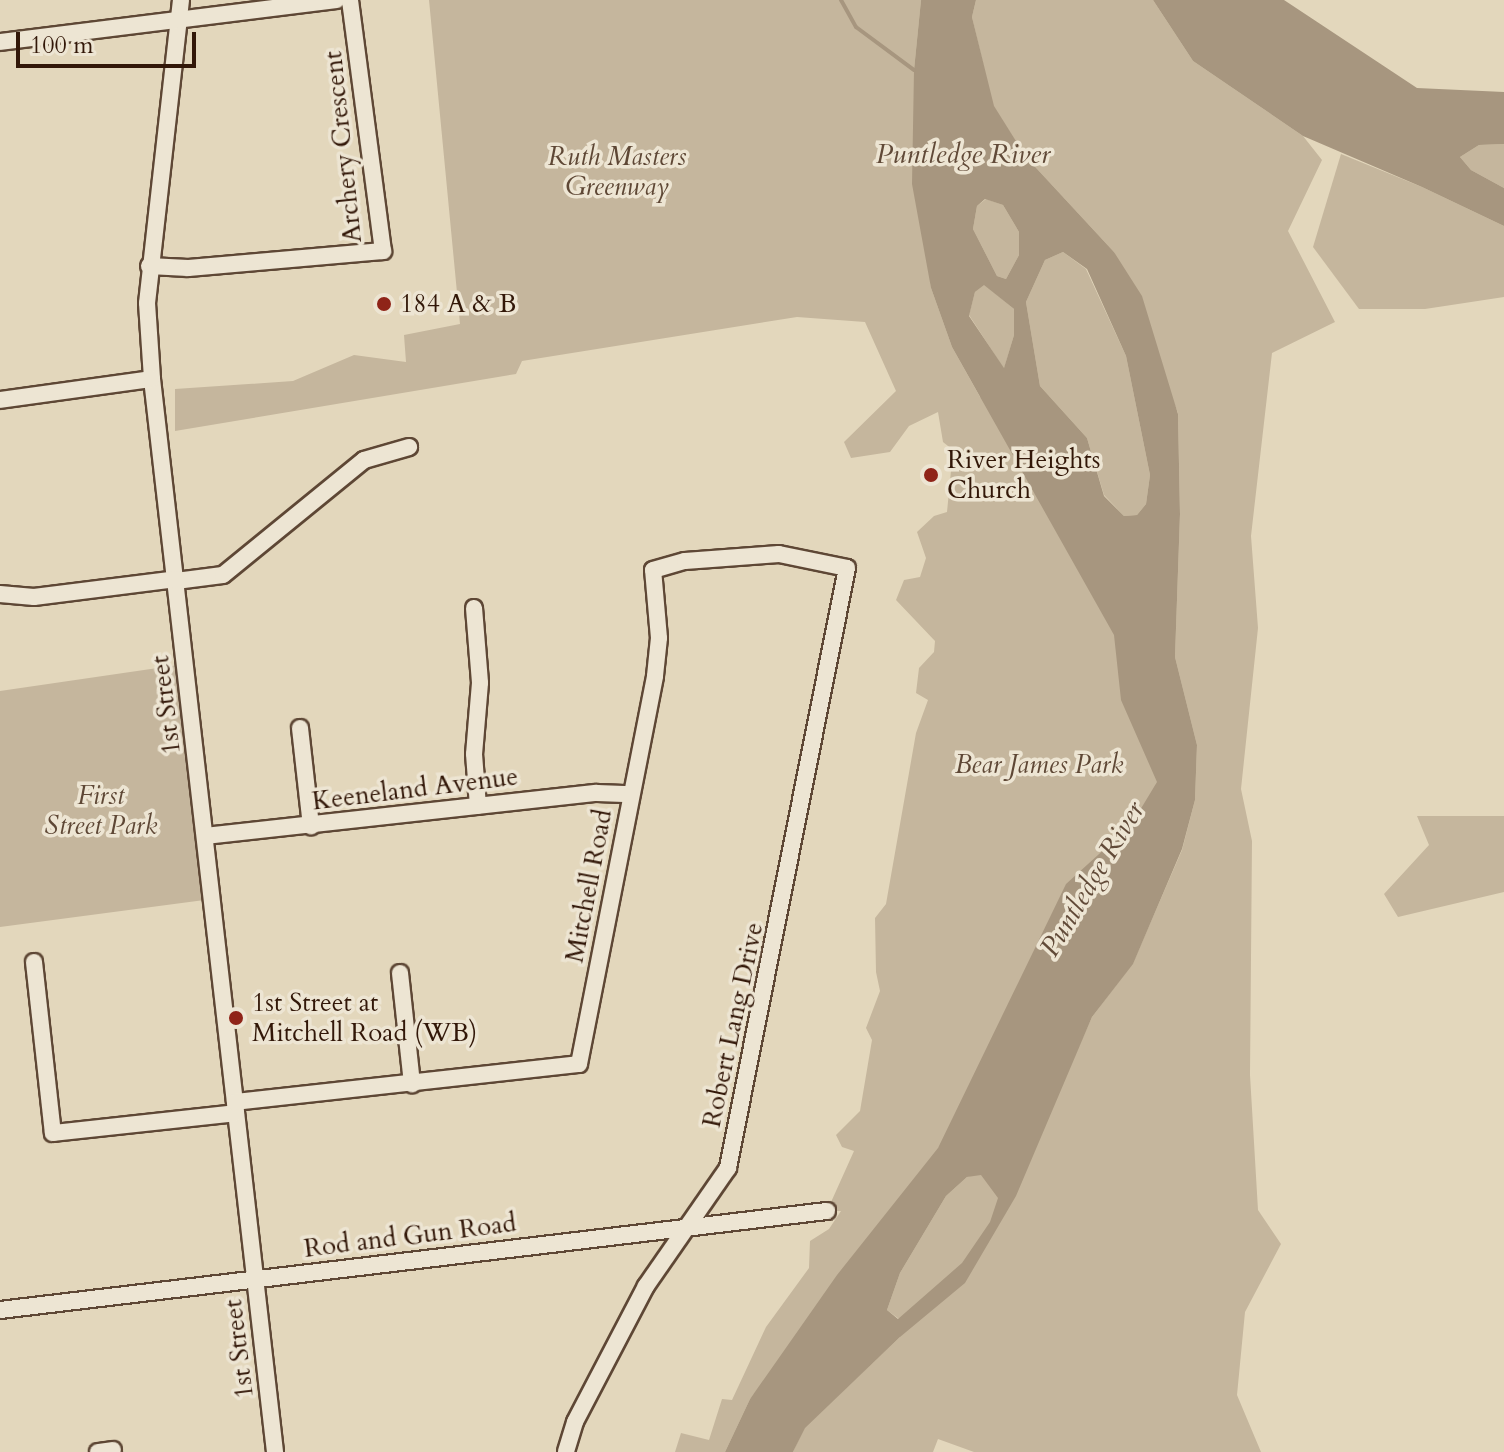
<!DOCTYPE html>
<html>
<head>
<meta charset="utf-8">
<style>
  body { margin:0 }
  #map { position:relative; width:1504px; height:1452px; overflow:hidden; background:#e3d7bc; font-family:Cardo,serif }
  div>[style] { position:absolute }
  [style*='--x'] { left:calc(var(--x)*1px); top:calc(var(--y)*1px); width:calc(var(--w)*1px); rotate:calc(var(--a)*1deg) }
  .green>* { inset:0; background:#c5b69d }
  .water>* { inset:0; background:#a7967f }
  .stream>* { height:4px; margin:-2px; padding:0 2px; transform-origin:2px; border-radius:2px; background:#a7967f }
  .roads { filter:drop-shadow(2px 0 #5e4735) drop-shadow(-2px 0 #5e4735) drop-shadow(0 2px #5e4735) drop-shadow(0 -2px #5e4735) }
  .minor>* { height:16px; margin:-8px; padding:0 8px; transform-origin:8px; border-radius:8px; background:#ede5d3 }
  .dots>* { width:22px; height:22px; translate:-50% -50%; box-sizing:border-box; border:4px solid #ede5d3; border-radius:50% }
  span { translate:-50% -50%; white-space:nowrap; text-align:center; line-height:1.15; -webkit-text-stroke:7px #ede5d3; paint-order:stroke }
  .street-label { font-size:26px; color:#321708 }
  .park-label { font-size:26px; color:#5e4735; font-style:italic }
  .poi-label { font-size:26px; color:#321708 }
  .left { translate:0 -50%; text-align:left }
  .water-label { font-size:28px; color:#614a38; font-style:italic }
  .scale { position:absolute; left:16px; top:32px; width:180px; height:36px; box-sizing:border-box; border:4px solid #321708; border-top:0; padding-left:10px; font-size:24px; line-height:28px; white-space:nowrap; color:#321708; -webkit-text-stroke:6px #ede5d3; paint-order:stroke }
</style>
</head>
<body>
<div id="map">
  <div class="green">
    <div style="clip-path:polygon(429px 0,921px 0,914px 70px,931px 288px,952px 347px,980px 397px,994px 400px,1121px 608px,1163px 761px,1159px 800px,901px 1207px,750px 1399px,725px 1452px,675px 1452px,681px 1433px,709px 1440px,722px 1399px,732px 1400px,766px 1327px,809px 1268px,810px 1241px,829px 1229px,841px 1211px,827px 1211px,854px 1151px,842px 1147px,836px 1135px,860px 1111px,872px 1040px,866px 1028px,880px 991px,876px 972px,875px 918px,886px 904px,916px 733px,928px 700px,916px 693px,919px 668px,934px 652px,935px 641px,896px 600px,904px 580px,920px 577px,926px 558px,917px 532px,934px 516px,947px 512px,953px 450px,943px 442px,938px 412px,909px 426px,890px 452px,851px 458px,844px 442px,896px 391px,865px 322px,797px 317px,522px 361px,516px 374px,175px 431px,175px 389px,293px 381px,354px 355px,406px 362px,404px 335px,460px 324px)"></div>
    <div style="clip-path:polygon(976px 0,1153px 0,1193px 61px,1303px 136px,1322px 160px,1288px 231px,1335px 322px,1272px 353px,1251px 536px,1258px 628px,1241px 789px,1252px 841px,1250px 1075px,1258px 1210px,1281px 1244px,1245px 1312px,1237px 1395px,1261px 1452px,974px 1452px,938px 1439px,933px 1452px,793px 1452px,804px 1428px,900px 1337px,899px 1319px,887px 1310px,900px 1273px,946px 1196px,967px 1177px,1030px 1156px,1092px 1017px,1133px 963px,1182px 850px,1195px 800px,1197px 745px,1175px 657px,1180px 514px,1178px 413px,1114px 252px,1026px 157px,993px 106px,972px 17px)"></div>
    <div style="clip-path:polygon(1504px 144px,1504px 188px,1471px 170px,1460px 157px,1479px 145px)"></div>
    <div style="clip-path:polygon(1341px 154px,1422px 187px,1504px 226px,1504px 297px,1425px 309px,1359px 309px,1313px 247px)"></div>
    <div style="clip-path:polygon(986px 199px,1003px 205px,1019px 232px,1019px 255px,1006px 279px,997px 276px,973px 229px,977px 206px)"></div>
    <div style="clip-path:polygon(1063px 252px,1086px 269px,1126px 356px,1150px 475px,1146px 504px,1137px 515px,1124px 516px,1104px 495px,1087px 438px,1040px 386px,1026px 302px,1045px 260px)"></div>
    <div style="clip-path:polygon(984px 284px,1014px 309px,1014px 335px,1004px 369px,969px 315px,975px 292px)"></div>
    <div style="clip-path:polygon(185px 664px,212px 899px,0 927px,0 691px)"></div>
    <div style="clip-path:polygon(1417px 816px,1504px 816px,1504px 892px,1398px 917px,1384px 894px,1429px 845px)"></div>
  </div>
  <div class="water">
    <div style="clip-path:polygon(evenodd,921px 0,976px 0,972px 17px,994px 106px,1026px 157px,1114px 252px,1142px 296px,1178px 414px,1180px 514px,1175px 657px,1197px 745px,1195px 800px,1182px 849px,1133px 964px,1092px 1017px,1016px 1196px,965px 1283px,900px 1337px,805px 1428px,793px 1452px,725px 1452px,750px 1399px,837px 1275px,938px 1148px,1066px 884px,1131px 825px,1157px 782px,1121px 700px,1114px 635px,952px 347px,931px 288px,912px 184px,914px 70px,921px 0,985px 199px,1003px 205px,1019px 232px,1019px 255px,1006px 279px,997px 276px,973px 229px,977px 206px,985px 199px,921px 0,1063px 252px,1087px 269px,1126px 356px,1150px 475px,1146px 504px,1137px 515px,1124px 516px,1104px 496px,1087px 438px,1040px 386px,1026px 302px,1045px 260px,1063px 252px,921px 0,984px 285px,1014px 309px,1014px 335px,1004px 368px,969px 316px,975px 292px,984px 285px,921px 0,981px 1175px,998px 1198px,990px 1222px,962px 1263px,898px 1319px,887px 1310px,900px 1273px,946px 1196px,967px 1177px,981px 1175px)"></div>
    <div style="clip-path:polygon(1153px 0,1284px 0,1417px 88px,1504px 92px,1504px 144px,1479px 145px,1460px 157px,1471px 170px,1504px 188px,1504px 226px,1422px 187px,1303px 136px,1193px 61px)"></div>
  </div>
  <div class="stream">
    <div style="--x:841;--y:0;--w:31;--a:61"></div>
    <div style="--x:856;--y:27;--w:72;--a:36.6"></div>
  </div>
  <div class="roads">
    <div class="minor">
      <div style="--x:181;--y:0;--w:305;--a:96.4"></div>
      <div style="--x:147;--y:303;--w:76;--a:86.2"></div>
      <div style="--x:152;--y:379;--w:1080;--a:83.46"></div>
      <div style="--x:0;--y:42;--w:339;--a:-7.1"></div>
      <div style="--x:149;--y:266;--w:39;--a:3"></div>
      <div style="--x:188;--y:268;--w:196;--a:-5"></div>
      <div style="--x:383;--y:251;--w:253;--a:-97.5"></div>
      <div style="--x:0;--y:400;--w:153;--a:-7.9"></div>
      <div style="--x:176;--y:581;--w:47;--a:-7.3"></div>
      <div style="--x:223;--y:575;--w:182;--a:-39.2"></div>
      <div style="--x:364;--y:460;--w:47;--a:-16.1"></div>
      <div style="--x:0;--y:594;--w:34;--a:5"></div>
      <div style="--x:34;--y:597;--w:143;--a:-7.2"></div>
      <div style="--x:474;--y:608;--w:75;--a:85.4"></div>
      <div style="--x:480;--y:683;--w:71;--a:94.8"></div>
      <div style="--x:474;--y:754;--w:52;--a:85.6"></div>
      <div style="--x:300;--y:728;--w:99;--a:83.6"></div>
      <div style="--x:205;--y:836;--w:394;--a:-6.3"></div>
      <div style="--x:597;--y:793;--w:34;--a:2"></div>
      <div style="--x:34;--y:962;--w:172;--a:83.7"></div>
      <div style="--x:53;--y:1133;--w:184;--a:-6.2"></div>
      <div style="--x:400;--y:973;--w:112;--a:83.8"></div>
      <div style="--x:235;--y:1102;--w:346;--a:-6.3"></div>
      <div style="--x:579;--y:1064;--w:395;--a:-78.9"></div>
      <div style="--x:655;--y:676;--w:38;--a:-84"></div>
      <div style="--x:659;--y:638;--w:68;--a:-95"></div>
      <div style="--x:653;--y:570;--w:33;--a:-16"></div>
      <div style="--x:685;--y:561;--w:94;--a:-4.3"></div>
      <div style="--x:779;--y:554;--w:69;--a:11.6"></div>
      <div style="--x:847;--y:568;--w:612;--a:101.22"></div>
      <div style="--x:728;--y:1168;--w:144;--a:124.8"></div>
      <div style="--x:646;--y:1286;--w:153;--a:117.6"></div>
      <div style="--x:575;--y:1422;--w:31;--a:107"></div>
      <div style="--x:0;--y:1310;--w:833;--a:-6.83"></div>
      <div style="--x:98;--y:1452;--w:15;--a:-8"></div>
    </div>
  </div>
  <div class="dots">
    <div style="left:384px;top:304px;background:#8f2418"></div>
    <div style="left:931px;top:475px;background:#8f2418"></div>
    <div style="left:236px;top:1018px;background:#8f2418"></div>
  </div>
  <div class="street-label">
    <span style="left:343px;top:147px;rotate:-96deg">Archery Crescent</span>
    <span style="left:166px;top:705px;rotate:-97deg">1st Street</span>
    <span style="left:415px;top:789px;rotate:-7deg">Keeneland Avenue</span>
    <span style="left:589px;top:886px;rotate:-79deg">Mitchell Road</span>
    <span style="left:733px;top:1025px;rotate:-78deg">Robert Lang Drive</span>
    <span style="left:410px;top:1236px;rotate:-7deg">Rod and Gun Road</span>
    <span style="left:239px;top:1349px;rotate:-97deg">1st Street</span>
  </div>
  <div class="park-label">
    <span style="left:617px;top:172px">Ruth Masters<br>Greenway</span>
    <span style="left:1039px;top:765px">Bear James Park</span>
    <span style="left:101px;top:811px">First<br>Street Park</span>
  </div>
  <div class="poi-label">
    <span class="left" style="left:400px;top:304px">184 A &amp; B</span>
    <span class="left" style="left:947px;top:475px">River Heights<br>Church</span>
    <span class="left" style="left:252px;top:1018px">1st Street at<br>Mitchell Road (WB)</span>
  </div>
  <div class="water-label">
    <span style="left:963px;top:154px">Puntledge River</span>
    <span style="left:1092px;top:879px;rotate:-59deg">Puntledge River</span>
  </div>
  <div class="scale">100 m</div>
</div>
</body>
</html>
